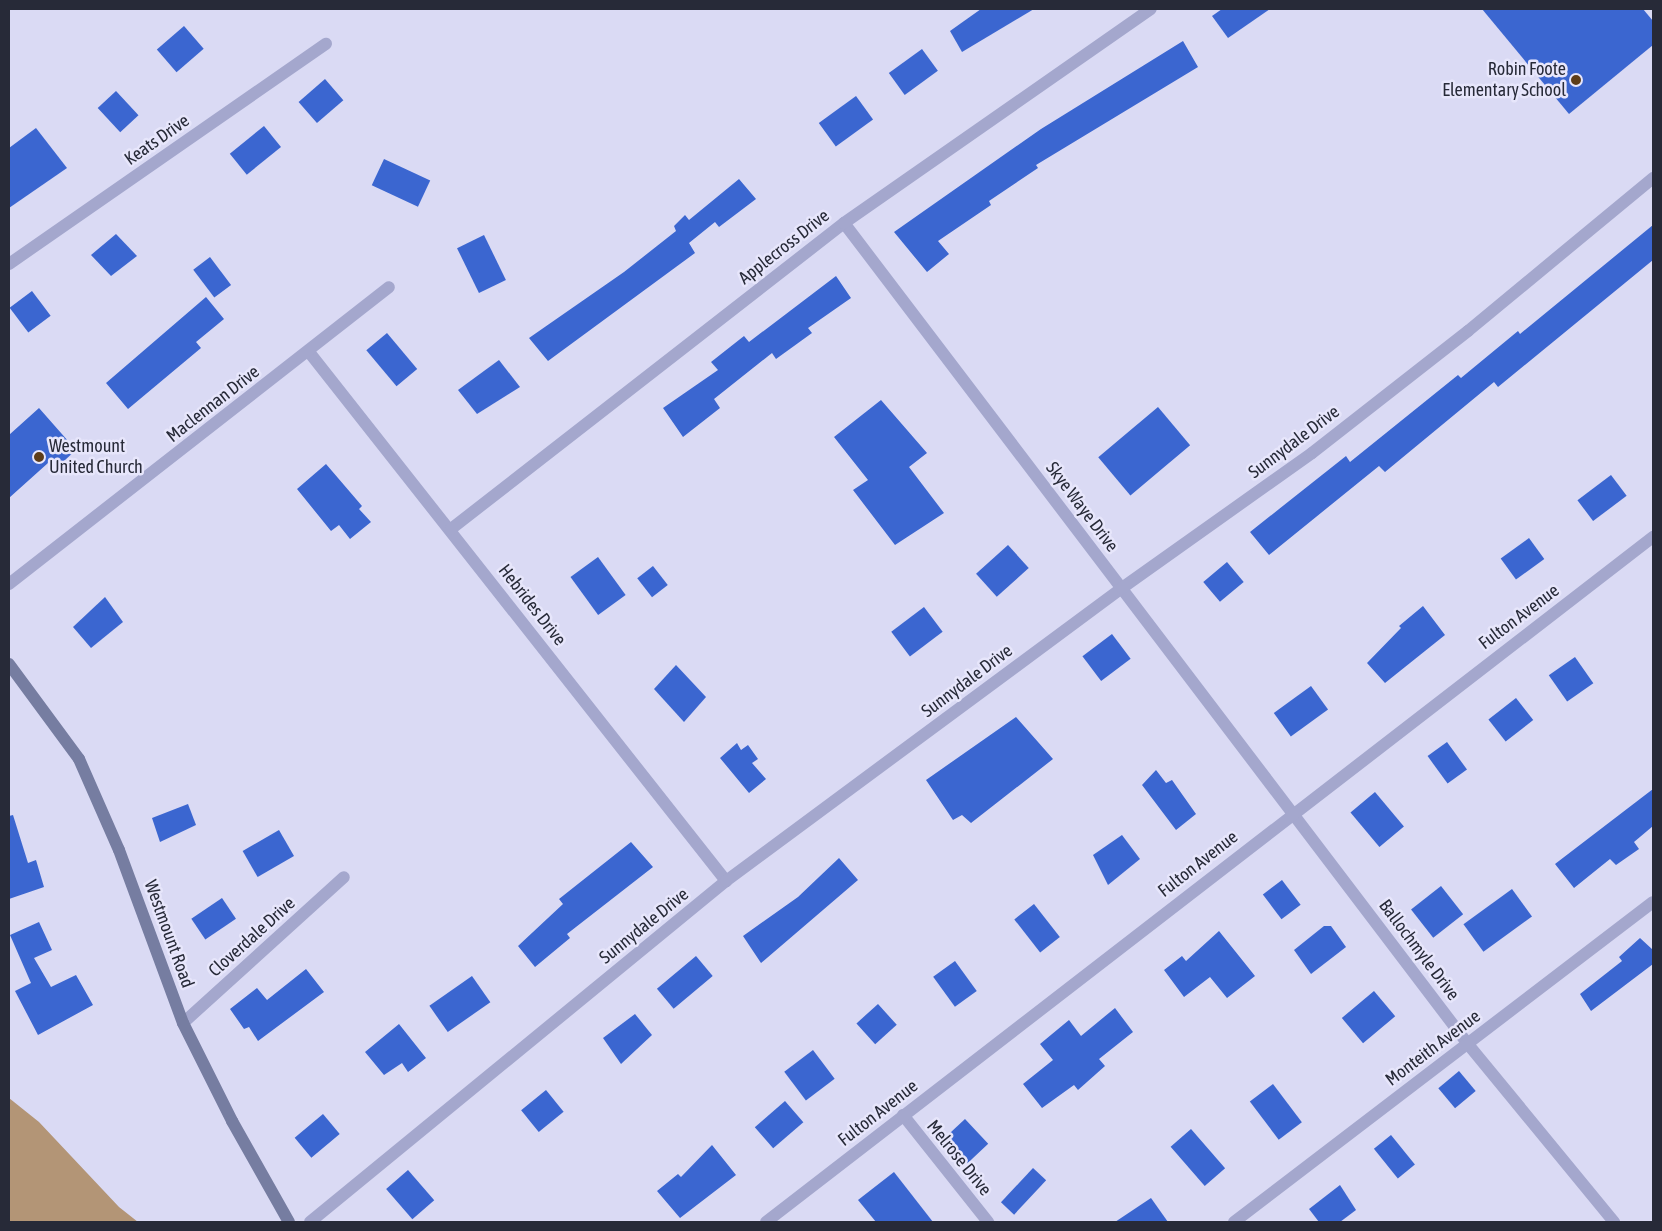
<!DOCTYPE html>
<html>
<head>
<meta charset="utf-8">
<style>
  body { margin:0 }
  #map { position:relative; width:1662px; height:1231px; overflow:hidden; background:#dadaf4; font-family:"Asap Condensed",sans-serif }
  div>[style] { position:absolute }
  [style*='--x'] { left:calc(var(--x)*1px); top:calc(var(--y)*1px); width:calc(var(--w)*1px); rotate:calc(var(--a)*1deg) }
  .water>* { inset:0; background:#b39576 }
  .building>* { inset:0; background:#3b66d0; transform-origin:0 0 }
  .minor>* { height:12px; margin:-6px; padding:0 6px; transform-origin:6px; border-radius:6px; background:#a4a7cd }
  .secondary>* { height:12px; margin:-6px; padding:0 6px; transform-origin:6px; border-radius:6px; background:#767da1 }
  .dots>* { width:14px; height:14px; translate:-50% -50%; box-sizing:border-box; border:2px solid #e7e6fb; border-radius:50% }
  span { translate:-50% -50%; white-space:nowrap; text-align:center; line-height:1.15; -webkit-text-stroke:5px #e7e6fb; paint-order:stroke }
  .poi-label { font-size:18px; color:#272a38 }
  .right { translate:-100% -50%; text-align:right }
  .left { translate:0 -50%; text-align:left }
  .street-label { font-size:18px; color:#272a38 }
  .frame { position:absolute; inset:0; border:10px solid #272a38; pointer-events:none }
</style>
</head>
<body>
<div id="map">
  <div class="water">
    <div style="clip-path:polygon(9px 1098px,39px 1122px,119px 1207px,138px 1222px,9px 1222px)"></div>
  </div>
  <div class="building">
    <div style="clip-path:polygon(981px 9px,1034px 9px,962px 52px,950px 31px)"></div>
    <div style="clip-path:polygon(1222px 9px,1270px 9px,1228px 38px,1212px 16px)"></div>
    <div style="clip-path:polygon(1482px 9px,1643px 9px,1653px 21px,1653px 45px,1569px 114px)"></div>
    <div style="left:184px;top:26px;width:30px;height:36px;rotate:49deg"></div>
    <div style="clip-path:polygon(1183px 41px,1198px 67px,1036px 165px,1038px 168px,989px 201px,991px 205px,938px 241px,949px 254px,927px 272px,894px 232px,1041px 129px)"></div>
    <div style="left:922px;top:49px;width:27px;height:41px;rotate:54deg"></div>
    <div style="left:325px;top:79px;width:28px;height:35px;rotate:49deg"></div>
    <div style="left:116px;top:91px;width:33px;height:25px;rotate:47deg"></div>
    <div style="left:856px;top:96px;width:29px;height:46px;rotate:54deg"></div>
    <div style="left:264px;top:126px;width:27px;height:44px;rotate:51deg"></div>
    <div style="clip-path:polygon(36px 128px,67px 168px,9px 208px,9px 148px)"></div>
    <div style="left:384px;top:159px;width:51px;height:29px;rotate:25deg"></div>
    <div style="clip-path:polygon(739px 179px,756px 199px,719px 227px,715px 222px,689px 243px,695px 253px,548px 361px,529px 338px,624px 272px,676px 231px,674px 226px,685px 215px,689px 220px)"></div>
    <div style="clip-path:polygon(1653px 225px,1653px 260px,1498px 387px,1494px 382px,1385px 472px,1379px 466px,1269px 555px,1250px 532px,1346px 456px,1350px 462px,1458px 375px,1461px 378px,1518px 331px,1520px 334px)"></div>
    <div style="clip-path:polygon(116px 234px,137px 256px,111px 276px,91px 255px)"></div>
    <div style="left:484px;top:235px;width:50px;height:30px;rotate:64deg"></div>
    <div style="left:210px;top:257px;width:35px;height:21px;rotate:53deg"></div>
    <div style="clip-path:polygon(836px 276px,851px 298px,808px 328px,812px 333px,776px 359px,772px 353px,714px 399px,720px 408px,683px 437px,663px 408px,718px 370px,711px 362px,744px 336px,749px 342px)"></div>
    <div style="left:32px;top:291px;width:31px;height:28px;rotate:53deg"></div>
    <div style="clip-path:polygon(206px 297px,224px 319px,196px 342px,201px 348px,128px 409px,106px 383px)"></div>
    <div style="left:387px;top:333px;width:47px;height:27px;rotate:50deg"></div>
    <div style="clip-path:polygon(499px 360px,520px 387px,477px 414px,458px 390px)"></div>
    <div style="clip-path:polygon(881px 400px,927px 453px,909px 467px,944px 513px,895px 545px,853px 490px,868px 480px,834px 437px)"></div>
    <div style="left:1158px;top:407px;width:50px;height:78px;rotate:50deg"></div>
    <div style="clip-path:polygon(39px 408px,76px 450px,54px 470px,48px 463px,9px 498px,9px 435px)"></div>
    <div style="clip-path:polygon(326px 464px,362px 506px,359px 509px,371px 522px,350px 539px,339px 525px,331px 531px,297px 489px)"></div>
    <div style="left:1611px;top:475px;width:26px;height:42px;rotate:53deg"></div>
    <div style="left:1529px;top:538px;width:26px;height:35px;rotate:54deg"></div>
    <div style="left:1008px;top:545px;width:31px;height:43px;rotate:48deg"></div>
    <div style="left:598px;top:557px;width:47px;height:34px;rotate:54deg"></div>
    <div style="left:1227px;top:562px;width:26px;height:31px;rotate:50deg"></div>
    <div style="left:653px;top:566px;width:24px;height:20px;rotate:52deg"></div>
    <div style="clip-path:polygon(105px 597px,123px 622px,91px 648px,73px 627px)"></div>
    <div style="clip-path:polygon(1423px 606px,1445px 635px,1385px 683px,1367px 663px,1401px 628px,1399px 626px)"></div>
    <div style="left:924px;top:607px;width:31px;height:41px;rotate:53deg"></div>
    <div style="left:1112px;top:634px;width:31px;height:37px;rotate:53deg"></div>
    <div style="left:1575px;top:657px;width:32px;height:32px;rotate:55deg"></div>
    <div style="clip-path:polygon(676px 665px,706px 697px,684px 722px,654px 689px)"></div>
    <div style="left:1311px;top:686px;width:29px;height:46px;rotate:54deg"></div>
    <div style="left:1516px;top:698px;width:28px;height:35px;rotate:52deg"></div>
    <div style="clip-path:polygon(1016px 717px,1053px 759px,971px 823px,962px 815px,953px 820px,926px 780px)"></div>
    <div style="left:1447px;top:742px;width:34px;height:24px;rotate:54deg"></div>
    <div style="clip-path:polygon(737px 743px,741px 750px,748px 745px,758px 759px,752px 763px,766px 779px,749px 793px,720px 758px)"></div>
    <div style="clip-path:polygon(1156px 770px,1166px 783px,1172px 780px,1196px 814px,1176px 830px,1142px 785px)"></div>
    <div style="clip-path:polygon(1653px 789px,1653px 826px,1634px 842px,1639px 849px,1616px 865px,1610px 859px,1574px 888px,1555px 864px)"></div>
    <div style="left:1375px;top:792px;width:45px;height:32px;rotate:50deg"></div>
    <div style="clip-path:polygon(188px 804px,196px 825px,160px 842px,152px 818px)"></div>
    <div style="clip-path:polygon(13px 815px,28px 863px,36px 860px,44px 887px,9px 899px,9px 816px)"></div>
    <div style="left:279px;top:830px;width:30px;height:42px;rotate:60deg"></div>
    <div style="clip-path:polygon(1122px 835px,1140px 859px,1108px 885px,1093px 855px)"></div>
    <div style="clip-path:polygon(631px 842px,653px 867px,567px 934px,570px 938px,535px 967px,518px 946px,563px 904px,559px 899px)"></div>
    <div style="clip-path:polygon(839px 858px,858px 880px,761px 963px,743px 936px,798px 897px)"></div>
    <div style="left:1282px;top:880px;width:31px;height:24px;rotate:53deg"></div>
    <div style="left:1441px;top:886px;width:36px;height:38px;rotate:52deg"></div>
    <div style="left:1512px;top:889px;width:34px;height:60px;rotate:54deg"></div>
    <div style="left:222px;top:898px;width:25px;height:37px;rotate:56deg"></div>
    <div style="left:1034px;top:904px;width:42px;height:25px;rotate:52deg"></div>
    <div style="clip-path:polygon(39px 922px,52px 950px,34px 958px,51px 987px,76px 975px,93px 1005px,38px 1035px,15px 991px,31px 983px,10px 935px)"></div>
    <div style="clip-path:polygon(1324px 926px,1331px 926px,1346px 947px,1311px 974px,1294px 950px)"></div>
    <div style="clip-path:polygon(1219px 931px,1255px 976px,1227px 998px,1210px 977px,1184px 997px,1164px 970px,1182px 956px,1186px 961px)"></div>
    <div style="clip-path:polygon(1640px 938px,1653px 950px,1653px 964px,1591px 1011px,1580px 994px,1622px 961px,1619px 957px)"></div>
    <div style="left:696px;top:956px;width:26px;height:51px;rotate:50deg"></div>
    <div style="left:955px;top:961px;width:37px;height:27px;rotate:54deg"></div>
    <div style="clip-path:polygon(306px 969px,324px 992px,258px 1041px,249px 1027px,244px 1029px,230px 1009px,257px 988px,267px 1000px)"></div>
    <div style="left:472px;top:976px;width:32px;height:52px;rotate:55deg"></div>
    <div style="left:1374px;top:991px;width:33px;height:42px;rotate:50deg"></div>
    <div style="left:878px;top:1004px;width:28px;height:29px;rotate:48deg"></div>
    <div style="clip-path:polygon(1115px 1008px,1133px 1032px,1099px 1059px,1105px 1066px,1078px 1090px,1074px 1085px,1042px 1108px,1023px 1084px,1053px 1060px,1040px 1044px,1069px 1020px,1081px 1036px)"></div>
    <div style="clip-path:polygon(635px 1014px,652px 1035px,621px 1064px,603px 1038px)"></div>
    <div style="clip-path:polygon(399px 1024px,426px 1058px,408px 1072px,402px 1063px,384px 1075px,365px 1052px)"></div>
    <div style="left:813px;top:1050px;width:36px;height:36px;rotate:53deg"></div>
    <div style="left:1459px;top:1071px;width:26px;height:27px;rotate:50deg"></div>
    <div style="left:1273px;top:1084px;width:48px;height:29px;rotate:53deg"></div>
    <div style="left:546px;top:1090px;width:28px;height:32px;rotate:51deg"></div>
    <div style="left:785px;top:1101px;width:28px;height:40px;rotate:49deg"></div>
    <div style="left:323px;top:1114px;width:26px;height:37px;rotate:50deg"></div>
    <div style="left:965px;top:1119px;width:34px;height:29px;rotate:47deg"></div>
    <div style="left:1191px;top:1129px;width:52px;height:27px;rotate:49deg"></div>
    <div style="left:1391px;top:1135px;width:38px;height:22px;rotate:51deg"></div>
    <div style="clip-path:polygon(712px 1145px,736px 1175px,680px 1218px,657px 1191px,678px 1174px,681px 1177px)"></div>
    <div style="left:1033px;top:1168px;width:18px;height:47px;rotate:43deg"></div>
    <div style="left:408px;top:1170px;width:40px;height:29px;rotate:49deg"></div>
    <div style="clip-path:polygon(894px 1172px,933px 1222px,876px 1222px,858px 1200px)"></div>
    <div style="clip-path:polygon(1340px 1185px,1356px 1210px,1340px 1222px,1319px 1222px,1309px 1209px)"></div>
    <div style="clip-path:polygon(1151px 1198px,1168px 1222px,1115px 1222px)"></div>
  </div>
  <div class="minor">
    <div style="--x:844;--y:223;--w:1030;--a:52.77"></div>
    <div style="--x:1467;--y:1043;--w:232;--a:50.6"></div>
    <div style="--x:9;--y:264;--w:386;--a:-34.8"></div>
    <div style="--x:309;--y:352;--w:674;--a:51.75"></div>
    <div style="--x:451;--y:529;--w:498;--a:-37.9"></div>
    <div style="--x:844;--y:223;--w:374;--a:-34.9"></div>
    <div style="--x:9;--y:584;--w:482;--a:-38"></div>
    <div style="--x:183;--y:1023;--w:217;--a:-42.2"></div>
    <div style="--x:903;--y:1115;--w:137;--a:51.5"></div>
    <div style="--x:310;--y:1222;--w:538;--a:-39.34"></div>
    <div style="--x:726;--y:881;--w:493;--a:-36.5"></div>
    <div style="--x:1122;--y:588;--w:233;--a:-35.4"></div>
    <div style="--x:1312;--y:453;--w:198;--a:-38"></div>
    <div style="--x:1468;--y:331;--w:240;--a:-39.6"></div>
    <div style="--x:766;--y:1222;--w:1121;--a:-37.68"></div>
    <div style="--x:1234;--y:1222;--w:527;--a:-37.37"></div>
  </div>
  <div class="secondary">
    <div style="--x:9;--y:664;--w:118;--a:53.6"></div>
    <div style="--x:79;--y:759;--w:99;--a:66.3"></div>
    <div style="--x:119;--y:850;--w:184;--a:69.7"></div>
    <div style="--x:183;--y:1023;--w:110;--a:63.4"></div>
    <div style="--x:232;--y:1121;--w:116;--a:60.6"></div>
  </div>
  <div class="dots">
    <div style="left:1576px;top:80px;background:#5d3d19"></div>
    <div style="left:39px;top:457px;background:#5d3d19"></div>
  </div>
  <div class="poi-label">
    <span class="right" style="left:1566px;top:80px">Robin Foote<br>Elementary School</span>
    <span class="left" style="left:49px;top:457px">Westmount<br>United Church</span>
  </div>
  <div class="street-label">
    <span style="left:157px;top:140px;rotate:-35deg">Keats Drive</span>
    <span style="left:784px;top:247px;rotate:-38deg">Applecross Drive</span>
    <span style="left:213px;top:404px;rotate:-38deg">Maclennan Drive</span>
    <span style="left:1294px;top:442px;rotate:-37deg">Sunnydale Drive</span>
    <span style="left:1082px;top:507px;rotate:53deg">Skye Waye Drive</span>
    <span style="left:532px;top:605px;rotate:52deg">Hebrides Drive</span>
    <span style="left:1519px;top:617px;rotate:-37deg">Fulton Avenue</span>
    <span style="left:967px;top:681px;rotate:-37deg">Sunnydale Drive</span>
    <span style="left:1198px;top:864px;rotate:-38deg">Fulton Avenue</span>
    <span style="left:644px;top:926px;rotate:-39deg">Sunnydale Drive</span>
    <span style="left:169px;top:934px;rotate:70deg">Westmount Road</span>
    <span style="left:252px;top:937px;rotate:-42deg">Cloverdale Drive</span>
    <span style="left:1419px;top:950px;rotate:53deg">Ballochmyle Drive</span>
    <span style="left:1433px;top:1048px;rotate:-37deg">Monteith Avenue</span>
    <span style="left:878px;top:1113px;rotate:-38deg">Fulton Avenue</span>
    <span style="left:959px;top:1158px;rotate:51deg">Melrose Drive</span>
  </div>
  <div class="frame"></div>
</div>
</body>
</html>
